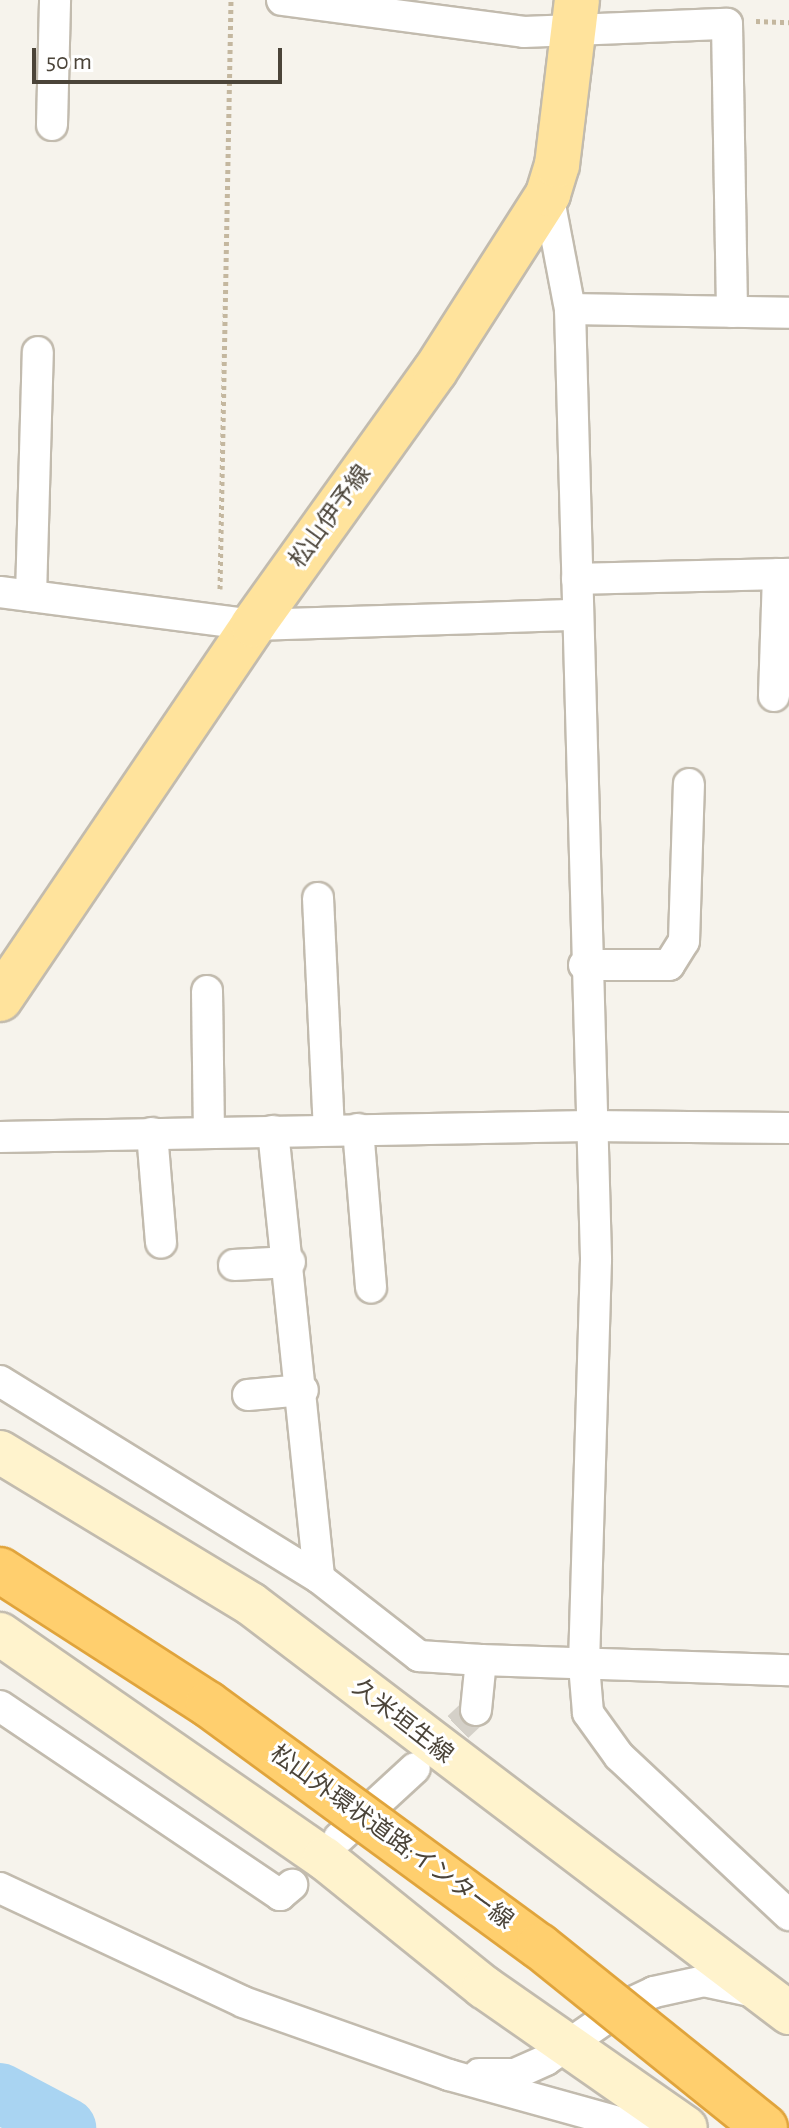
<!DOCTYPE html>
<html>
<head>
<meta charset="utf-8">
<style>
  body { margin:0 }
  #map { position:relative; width:789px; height:2128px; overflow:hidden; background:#f6f3ec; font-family:"Alegreya Sans","Noto Sans JP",sans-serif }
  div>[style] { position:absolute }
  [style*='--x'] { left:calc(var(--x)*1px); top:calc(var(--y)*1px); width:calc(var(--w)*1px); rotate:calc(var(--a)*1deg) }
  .river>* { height:60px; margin:-30px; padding:0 30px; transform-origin:30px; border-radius:30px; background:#a9d4f2 }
  .minor-tunnel>* { height:30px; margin-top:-15px; transform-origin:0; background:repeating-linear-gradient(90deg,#d4d0c8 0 30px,transparent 0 45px) }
  .path>* { height:5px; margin-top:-2.5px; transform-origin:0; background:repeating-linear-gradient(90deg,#c4b79f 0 4px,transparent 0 8px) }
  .roads { filter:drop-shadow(2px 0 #c2bbae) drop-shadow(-2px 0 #c2bbae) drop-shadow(0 2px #c2bbae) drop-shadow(0 -2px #c2bbae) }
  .minor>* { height:30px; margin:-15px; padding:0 15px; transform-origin:15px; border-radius:15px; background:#fff }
  .secondary>* { height:42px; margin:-21px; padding:0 21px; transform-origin:21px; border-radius:21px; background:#fff3cd }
  .primary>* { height:44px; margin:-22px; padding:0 22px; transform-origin:22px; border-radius:22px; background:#ffe39c }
  .bridges { filter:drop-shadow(2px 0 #e0a43c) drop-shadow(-2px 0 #e0a43c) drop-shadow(0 2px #e0a43c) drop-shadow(0 -2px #e0a43c) }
  .motorway-bridge>* { height:44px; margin:-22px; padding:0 22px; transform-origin:22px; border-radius:22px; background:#ffcf6e }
  span { translate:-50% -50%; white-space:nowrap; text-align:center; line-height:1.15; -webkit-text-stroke:6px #fff; paint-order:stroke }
  .street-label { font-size:24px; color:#4b4439 }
  .scale { position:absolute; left:32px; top:48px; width:250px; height:36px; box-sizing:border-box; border:4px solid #4b4439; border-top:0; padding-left:10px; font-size:24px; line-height:28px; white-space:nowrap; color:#4b4439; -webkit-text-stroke:6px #fff; paint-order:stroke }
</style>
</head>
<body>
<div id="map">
  <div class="river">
    <div style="--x:0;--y:2093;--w:75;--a:27.9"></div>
  </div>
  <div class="minor-tunnel">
    <div style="--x:425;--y:1758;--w:70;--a:-43.3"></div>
  </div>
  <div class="path">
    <div style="--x:756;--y:21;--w:33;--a:2"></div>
    <div style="--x:220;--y:589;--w:589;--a:-88.93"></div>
  </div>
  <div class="roads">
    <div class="minor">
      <div style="--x:282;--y:0;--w:244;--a:7.5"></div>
      <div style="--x:524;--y:32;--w:203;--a:-2.3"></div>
      <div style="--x:727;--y:24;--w:288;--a:89"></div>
      <div style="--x:52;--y:125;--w:125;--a:-88.6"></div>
      <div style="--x:548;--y:194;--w:117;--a:79.2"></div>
      <div style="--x:570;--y:309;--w:951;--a:88.43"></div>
      <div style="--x:596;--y:1260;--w:405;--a:91.7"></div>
      <div style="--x:584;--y:1665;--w:48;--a:85.2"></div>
      <div style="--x:588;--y:1713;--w:53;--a:54.2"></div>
      <div style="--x:619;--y:1756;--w:233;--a:43.1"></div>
      <div style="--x:570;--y:309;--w:219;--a:1"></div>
      <div style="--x:577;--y:579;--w:212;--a:-1.4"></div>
      <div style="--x:0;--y:592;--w:255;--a:7.4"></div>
      <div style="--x:253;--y:625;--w:324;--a:-1.8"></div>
      <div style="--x:31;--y:596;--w:244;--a:-88.4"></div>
      <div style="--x:774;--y:696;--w:122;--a:-88.1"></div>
      <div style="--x:318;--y:898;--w:232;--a:87.3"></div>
      <div style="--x:584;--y:965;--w:85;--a:0"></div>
      <div style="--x:669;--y:965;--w:28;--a:-58"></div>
      <div style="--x:684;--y:941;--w:157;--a:-88.2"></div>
      <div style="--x:207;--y:991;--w:141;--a:89.2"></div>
      <div style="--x:358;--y:1129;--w:159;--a:85.3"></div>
      <div style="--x:273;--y:1131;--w:449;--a:84.1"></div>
      <div style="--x:319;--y:1578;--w:127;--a:38"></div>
      <div style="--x:419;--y:1656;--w:62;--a:3.7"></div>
      <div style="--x:152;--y:1133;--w:110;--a:85.3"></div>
      <div style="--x:0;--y:1137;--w:589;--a:-1.07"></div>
      <div style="--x:589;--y:1126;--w:200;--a:0.6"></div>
      <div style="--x:234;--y:1265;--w:56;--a:-3.1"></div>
      <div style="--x:0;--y:1381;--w:375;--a:31.7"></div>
      <div style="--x:248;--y:1395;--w:55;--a:-5.2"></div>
      <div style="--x:0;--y:1706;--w:338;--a:34"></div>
      <div style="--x:280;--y:1895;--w:16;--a:-40"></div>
      <div style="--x:476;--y:1710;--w:50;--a:-84.3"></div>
      <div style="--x:481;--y:1660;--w:308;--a:1.9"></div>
      <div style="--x:339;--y:1838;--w:103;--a:-42.6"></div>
      <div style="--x:0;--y:1888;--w:268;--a:25.1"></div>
      <div style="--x:243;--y:2002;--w:219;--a:19.5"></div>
      <div style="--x:449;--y:2075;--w:198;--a:15.5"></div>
      <div style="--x:479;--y:2074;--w:36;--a:0"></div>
      <div style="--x:515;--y:2074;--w:34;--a:-24"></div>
      <div style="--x:546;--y:2060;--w:95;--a:-34.7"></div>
      <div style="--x:624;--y:2006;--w:33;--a:-25"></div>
      <div style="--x:654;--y:1992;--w:51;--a:-12.4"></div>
      <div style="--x:704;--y:1981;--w:51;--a:12.4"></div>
    </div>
    <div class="secondary">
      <div style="--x:0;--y:1452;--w:293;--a:31.2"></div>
      <div style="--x:251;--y:1604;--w:676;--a:37.24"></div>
      <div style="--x:0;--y:1634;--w:394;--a:34.7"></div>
      <div style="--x:324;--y:1858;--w:206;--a:38.9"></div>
      <div style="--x:484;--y:1987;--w:246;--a:34.9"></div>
    </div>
    <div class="primary">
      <div style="--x:0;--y:999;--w:452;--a:-55.9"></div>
      <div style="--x:253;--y:625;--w:312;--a:-54.4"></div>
      <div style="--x:435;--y:371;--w:210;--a:-57.4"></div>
      <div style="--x:548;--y:194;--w:30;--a:-73"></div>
      <div style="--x:557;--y:165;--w:166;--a:-83.1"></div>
    </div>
  </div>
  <div class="bridges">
    <div class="motorway-bridge">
      <div style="--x:0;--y:1570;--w:247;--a:32.8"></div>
      <div style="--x:208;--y:1704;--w:410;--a:36.2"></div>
      <div style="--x:539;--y:1946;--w:290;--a:38.8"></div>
    </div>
  </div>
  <div class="street-label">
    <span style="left:331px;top:517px;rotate:-54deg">松山伊予線</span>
    <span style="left:402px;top:1722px;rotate:38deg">久米垣生線</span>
    <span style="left:391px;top:1838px;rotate:36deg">松山外環状道路;インター線</span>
  </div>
  <div class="scale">50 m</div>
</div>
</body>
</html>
